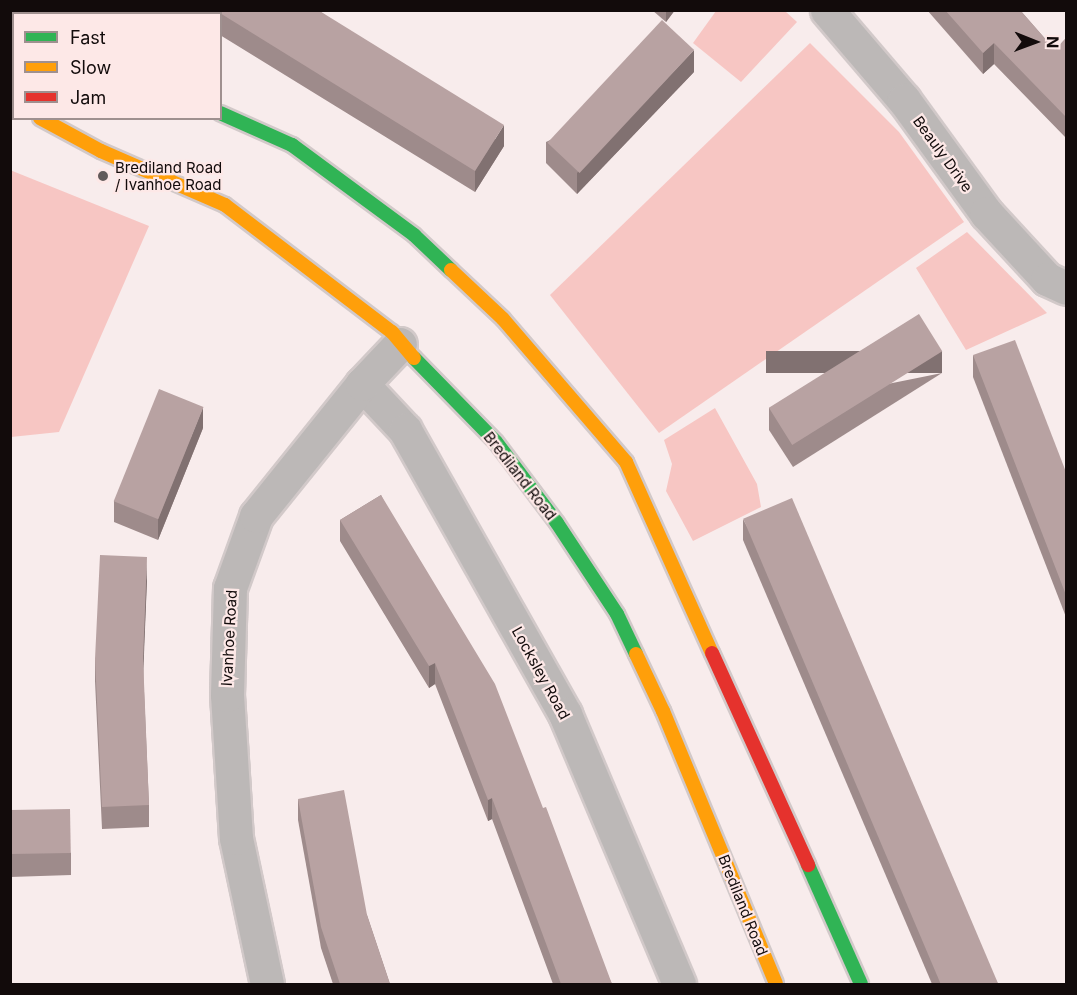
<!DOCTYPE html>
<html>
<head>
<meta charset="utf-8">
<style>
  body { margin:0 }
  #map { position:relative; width:1077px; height:995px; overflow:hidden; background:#f8ecec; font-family:Inter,sans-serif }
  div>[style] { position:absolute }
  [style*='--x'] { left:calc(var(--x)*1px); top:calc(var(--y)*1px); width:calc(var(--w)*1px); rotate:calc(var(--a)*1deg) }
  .green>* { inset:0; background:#f7c6c3 }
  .roads { filter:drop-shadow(2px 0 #d2c9c9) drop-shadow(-2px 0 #d2c9c9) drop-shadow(0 2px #d2c9c9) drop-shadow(0 -2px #d2c9c9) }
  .street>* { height:33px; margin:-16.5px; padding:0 16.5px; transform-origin:16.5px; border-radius:16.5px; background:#bcb8b7 }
  .fast>* { height:14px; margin:-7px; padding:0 7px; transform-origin:7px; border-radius:7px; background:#30b455 }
  .slow>* { height:14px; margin:-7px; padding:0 7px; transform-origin:7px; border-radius:7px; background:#ff9f0a }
  .jam>* { height:14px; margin:-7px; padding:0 7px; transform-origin:7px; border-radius:7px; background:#e5322d }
  .wall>* { inset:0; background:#9e8b8b }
  .shaded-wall>* { inset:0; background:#817171; transform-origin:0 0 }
  .building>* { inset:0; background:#b8a2a2; transform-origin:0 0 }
  .dots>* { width:16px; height:16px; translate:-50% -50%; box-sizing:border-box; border:3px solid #fde8e7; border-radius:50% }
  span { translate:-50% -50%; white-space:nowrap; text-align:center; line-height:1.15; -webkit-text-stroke:4.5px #fde8e7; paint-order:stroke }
  .street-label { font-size:15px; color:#120b0b }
  .poi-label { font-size:15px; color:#120b0b }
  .left { translate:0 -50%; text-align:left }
  .frame { position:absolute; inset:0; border:12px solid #120b0b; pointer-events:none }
  .legend { position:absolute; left:12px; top:12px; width:210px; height:108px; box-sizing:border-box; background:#fde8e7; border:2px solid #9f908f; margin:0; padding:8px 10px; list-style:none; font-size:18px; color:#120b0b }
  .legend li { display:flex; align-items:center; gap:12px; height:30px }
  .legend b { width:30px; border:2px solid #9f908f }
  .north { position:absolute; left:1005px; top:12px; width:60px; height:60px; -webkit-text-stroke:4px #fde8e7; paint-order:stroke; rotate:91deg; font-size:16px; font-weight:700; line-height:24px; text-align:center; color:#120b0b }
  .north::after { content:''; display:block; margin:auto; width:21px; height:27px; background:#120b0b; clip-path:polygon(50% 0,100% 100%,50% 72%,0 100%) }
</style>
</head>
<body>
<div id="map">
  <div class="green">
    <div style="clip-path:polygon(716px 11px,785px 11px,797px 22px,741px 82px,693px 43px)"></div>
    <div style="clip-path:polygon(810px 43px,899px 132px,964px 222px,659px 433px,550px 295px)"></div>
    <div style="clip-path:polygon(10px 170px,149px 226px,59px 432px,11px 437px)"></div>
    <div style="clip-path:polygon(967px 232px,1047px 313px,966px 350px,916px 268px)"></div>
    <div style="clip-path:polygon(715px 408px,757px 484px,761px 507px,693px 541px,666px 491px,672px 464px,664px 440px)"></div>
  </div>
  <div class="roads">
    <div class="street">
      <div style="--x:827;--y:10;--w:118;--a:49.5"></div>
      <div style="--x:904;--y:100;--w:140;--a:54"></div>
      <div style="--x:986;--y:213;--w:90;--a:47.3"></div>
      <div style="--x:1047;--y:279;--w:21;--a:25"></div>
      <div style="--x:77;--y:14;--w:4;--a:-90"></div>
      <div style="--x:10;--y:20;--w:4;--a:14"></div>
      <div style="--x:362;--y:384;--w:63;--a:46.9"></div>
      <div style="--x:405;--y:430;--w:326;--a:60.6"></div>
      <div style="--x:565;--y:714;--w:293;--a:67.1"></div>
      <div style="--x:267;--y:984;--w:149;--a:-102"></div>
      <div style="--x:236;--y:838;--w:143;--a:-93.6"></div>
      <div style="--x:227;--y:695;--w:107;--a:-88.4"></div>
      <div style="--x:230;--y:588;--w:77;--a:-70.1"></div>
      <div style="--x:256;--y:516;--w:169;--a:-51.2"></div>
      <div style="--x:362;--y:384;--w:55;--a:-46.5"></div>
    </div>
    <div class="fast">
      <div style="--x:220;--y:113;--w:79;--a:24"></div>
      <div style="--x:292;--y:145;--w:152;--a:36.4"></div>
      <div style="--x:414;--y:235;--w:51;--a:43.4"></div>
      <div style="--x:414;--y:358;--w:117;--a:45.7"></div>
      <div style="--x:496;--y:442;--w:101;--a:53"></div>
      <div style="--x:557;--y:523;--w:109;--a:56.6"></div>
      <div style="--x:617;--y:614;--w:44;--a:64.6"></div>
      <div style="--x:808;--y:865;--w:130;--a:66"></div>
    </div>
    <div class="slow">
      <div style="--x:40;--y:118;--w:69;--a:28.4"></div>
      <div style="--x:101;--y:151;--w:135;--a:23.5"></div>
      <div style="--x:225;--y:205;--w:210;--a:37.3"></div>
      <div style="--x:392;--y:332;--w:34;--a:50"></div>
      <div style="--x:451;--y:270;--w:71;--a:43.3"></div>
      <div style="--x:503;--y:319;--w:189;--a:49.3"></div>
      <div style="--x:626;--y:462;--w:209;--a:65.8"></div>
      <div style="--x:636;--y:654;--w:63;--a:64.7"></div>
      <div style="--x:663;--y:711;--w:295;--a:67.5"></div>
    </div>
    <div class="jam">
      <div style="--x:10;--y:103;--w:4;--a:14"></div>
      <div style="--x:712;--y:653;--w:233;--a:65.6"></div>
    </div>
  </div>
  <div class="wall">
    <div style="clip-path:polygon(200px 10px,318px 10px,504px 146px,475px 192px,220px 35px,220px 14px,200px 14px)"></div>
    <div style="clip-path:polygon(652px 10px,675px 10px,666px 22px)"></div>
    <div style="clip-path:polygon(927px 10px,1020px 10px,1055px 50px,1066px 38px,1066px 138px,994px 64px,983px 74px)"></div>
    <div style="clip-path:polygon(694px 72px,577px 194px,546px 163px,546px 142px)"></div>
    <div style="clip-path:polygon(973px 355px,1066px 472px,1066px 617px,973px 377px)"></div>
    <div style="clip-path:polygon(942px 373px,793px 467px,769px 430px,769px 408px)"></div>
    <div style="clip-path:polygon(203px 428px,158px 540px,114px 522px,114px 501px)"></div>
    <div style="clip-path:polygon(381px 495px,612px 984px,553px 984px,492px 819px,488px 821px,435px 684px,429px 688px,340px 541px,340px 520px)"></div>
    <div style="clip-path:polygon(743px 519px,998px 984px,932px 984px,743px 540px)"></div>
    <div style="clip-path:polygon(147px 579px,143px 668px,149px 805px,149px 827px,102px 829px,95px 681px,95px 659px)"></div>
    <div style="clip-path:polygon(298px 799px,367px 915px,390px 984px,333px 984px,321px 948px,298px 820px)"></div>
    <div style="clip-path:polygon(10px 811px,71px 853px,71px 875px,10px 877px)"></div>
  </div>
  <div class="shaded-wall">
    <div style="clip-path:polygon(666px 10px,675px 10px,666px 22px)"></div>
    <div style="clip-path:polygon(994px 43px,994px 64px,983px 74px,983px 53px)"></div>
    <div style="clip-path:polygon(694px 50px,694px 72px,577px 194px,577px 173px)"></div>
    <div style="clip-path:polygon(504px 125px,504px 146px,475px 192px,475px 171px)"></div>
    <div style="left:942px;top:351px;width:22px;height:176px;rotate:90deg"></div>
    <div style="clip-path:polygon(203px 407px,203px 428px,158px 540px,158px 519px)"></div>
    <div style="clip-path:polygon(147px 557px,147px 579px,143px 679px,143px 658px)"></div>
    <div style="clip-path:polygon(435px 663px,435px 684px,429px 688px,429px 666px)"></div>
    <div style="clip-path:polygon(492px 798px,492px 819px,488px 821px,488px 800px)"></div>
  </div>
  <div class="building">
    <div style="clip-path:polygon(215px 10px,318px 10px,504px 125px,475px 171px)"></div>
    <div style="clip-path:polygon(945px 10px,1020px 10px,1055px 50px,1066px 38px,1066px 117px,994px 43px,983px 53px)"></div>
    <div style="left:662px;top:20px;width:44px;height:168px;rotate:43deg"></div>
    <div style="left:919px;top:314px;width:44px;height:177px;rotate:58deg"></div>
    <div style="clip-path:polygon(1015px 340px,1066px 472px,1066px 595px,973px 355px)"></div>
    <div style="left:159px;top:389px;width:48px;height:121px;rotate:22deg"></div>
    <div style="clip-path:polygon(381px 495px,495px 684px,543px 808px,546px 807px,612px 984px,567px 984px,567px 983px,561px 984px,492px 798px,488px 800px,435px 663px,429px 666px,340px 520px)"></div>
    <div style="left:792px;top:498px;width:528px;height:53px;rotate:67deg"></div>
    <div style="clip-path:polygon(100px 555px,147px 557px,143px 658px,149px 805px,102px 807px,95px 659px)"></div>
    <div style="clip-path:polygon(344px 790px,367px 915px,390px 984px,340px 984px,321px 927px,298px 799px)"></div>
    <div style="left:70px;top:809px;width:44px;height:60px;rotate:89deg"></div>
  </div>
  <div class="dots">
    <div style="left:103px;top:176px;background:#625a5a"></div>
  </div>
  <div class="street-label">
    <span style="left:943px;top:154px;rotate:54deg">Beauly Drive</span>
    <span style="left:520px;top:476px;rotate:52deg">Brediland Road</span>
    <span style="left:229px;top:638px;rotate:-87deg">Ivanhoe Road</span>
    <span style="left:541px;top:673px;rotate:61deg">Locksley Road</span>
    <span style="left:743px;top:905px;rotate:68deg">Brediland Road</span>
  </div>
  <div class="poi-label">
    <span class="left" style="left:115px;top:176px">Brediland Road<br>/ Ivanhoe Road</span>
  </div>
  <div class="frame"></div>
  <ul class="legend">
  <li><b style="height:8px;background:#30b455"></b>Fast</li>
  <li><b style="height:8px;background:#ff9f0a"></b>Slow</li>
  <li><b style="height:8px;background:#e5322d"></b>Jam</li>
  </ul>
  <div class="north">N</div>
</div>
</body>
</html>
